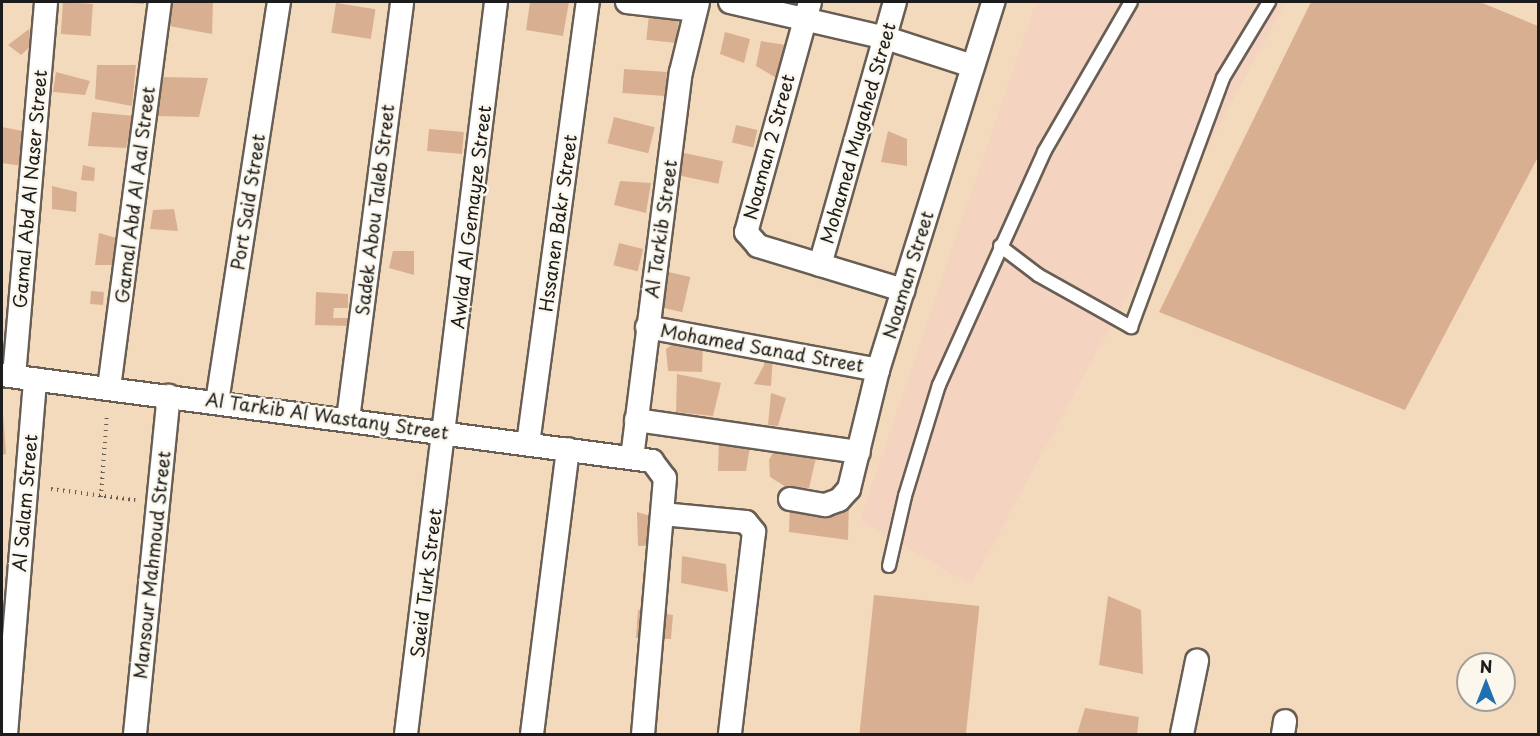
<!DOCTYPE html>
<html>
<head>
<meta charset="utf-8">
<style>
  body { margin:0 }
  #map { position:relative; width:1540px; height:736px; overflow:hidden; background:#f4dabd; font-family:"Playpen Sans",sans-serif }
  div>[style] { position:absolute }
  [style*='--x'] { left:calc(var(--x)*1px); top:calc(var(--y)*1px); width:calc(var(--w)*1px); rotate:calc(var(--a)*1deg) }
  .built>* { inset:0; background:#f4d3c0 }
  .building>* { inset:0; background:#d8b091; transform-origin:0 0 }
  .path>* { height:4px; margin-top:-2px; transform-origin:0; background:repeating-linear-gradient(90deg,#685e54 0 1.5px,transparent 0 6px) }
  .roads { filter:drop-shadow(2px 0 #685e54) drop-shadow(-2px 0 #685e54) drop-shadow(0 2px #685e54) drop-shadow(0 -2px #685e54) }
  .service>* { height:12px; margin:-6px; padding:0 6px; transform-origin:6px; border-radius:6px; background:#fff }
  .minor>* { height:22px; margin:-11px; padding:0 11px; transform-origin:11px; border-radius:11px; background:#fff }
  span { translate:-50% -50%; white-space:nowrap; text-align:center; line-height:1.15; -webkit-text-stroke:5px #fbf7ec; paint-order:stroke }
  .street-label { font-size:18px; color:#1c1c1c }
  .frame { position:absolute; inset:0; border:3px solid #1c1c1c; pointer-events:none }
  .north { position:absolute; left:1456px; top:652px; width:60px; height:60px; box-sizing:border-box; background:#fbf7ec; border:2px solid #a29f99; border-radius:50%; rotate:0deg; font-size:16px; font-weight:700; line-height:24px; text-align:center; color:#1c1c1c }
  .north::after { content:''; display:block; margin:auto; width:21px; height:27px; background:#1f6fb2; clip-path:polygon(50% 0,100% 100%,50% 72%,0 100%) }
</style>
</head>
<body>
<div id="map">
  <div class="built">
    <div style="clip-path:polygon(1036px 2px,1286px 2px,971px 585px,860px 520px)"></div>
  </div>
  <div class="building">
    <div style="left:63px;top:2px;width:30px;height:32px;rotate:4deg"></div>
    <div style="clip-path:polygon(117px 2px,144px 2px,144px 4px)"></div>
    <div style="clip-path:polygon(170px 2px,213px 2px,212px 34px,169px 26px)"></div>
    <div style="clip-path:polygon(530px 2px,569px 2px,563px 36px,526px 30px)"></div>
    <div style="clip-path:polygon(1311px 2px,1480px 2px,1538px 26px,1538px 157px,1405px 410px,1159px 312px)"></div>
    <div style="left:336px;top:3px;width:40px;height:30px;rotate:9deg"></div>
    <div style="left:649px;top:14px;width:30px;height:26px;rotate:6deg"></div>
    <div style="clip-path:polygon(29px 29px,32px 45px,21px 55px,8px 45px)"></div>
    <div style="clip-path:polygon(725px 32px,750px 39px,744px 63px,720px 54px)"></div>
    <div style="clip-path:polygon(761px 41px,786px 45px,778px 79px,756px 66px)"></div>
    <div style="clip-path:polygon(97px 65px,136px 65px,132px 106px,95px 99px)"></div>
    <div style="left:624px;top:69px;width:43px;height:24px;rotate:4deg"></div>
    <div style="clip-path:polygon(56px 72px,90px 81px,85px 95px,53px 92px)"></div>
    <div style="clip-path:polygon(163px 77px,208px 78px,199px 117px,157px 116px)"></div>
    <div style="clip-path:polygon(92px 112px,134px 116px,126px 148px,88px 146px)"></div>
    <div style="left:614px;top:117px;width:42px;height:27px;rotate:14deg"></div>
    <div style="left:736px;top:125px;width:22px;height:18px;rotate:13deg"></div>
    <div style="clip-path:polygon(2px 127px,23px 131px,22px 166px,2px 163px)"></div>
    <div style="left:429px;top:129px;width:35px;height:22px;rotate:5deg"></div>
    <div style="clip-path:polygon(888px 131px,907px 139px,907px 166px,881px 162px)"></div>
    <div style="left:684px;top:153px;width:40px;height:23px;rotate:12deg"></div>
    <div style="clip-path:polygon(83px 165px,95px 168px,94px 181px,81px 180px)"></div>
    <div style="clip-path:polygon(620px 181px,651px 183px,646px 213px,614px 205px)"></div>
    <div style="clip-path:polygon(52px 186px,77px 192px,76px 212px,52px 209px)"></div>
    <div style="clip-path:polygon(174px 209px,178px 231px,150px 229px,153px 210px)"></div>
    <div style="clip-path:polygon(99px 233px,116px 238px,113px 265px,95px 265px)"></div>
    <div style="left:619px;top:243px;width:25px;height:23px;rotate:14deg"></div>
    <div style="clip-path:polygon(393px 251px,414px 251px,414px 275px,389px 268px)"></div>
    <div style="left:664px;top:271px;width:27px;height:36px;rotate:13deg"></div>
    <div style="left:91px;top:291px;width:13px;height:13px;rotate:4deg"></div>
    <div style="clip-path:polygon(316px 292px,348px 294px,348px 308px,334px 308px,333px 318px,349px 318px,349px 326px,315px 325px)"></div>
    <div style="clip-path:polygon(680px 339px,703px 342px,702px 372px,668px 371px,666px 349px)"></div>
    <div style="clip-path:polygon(764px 353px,773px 356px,771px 386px,754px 384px,764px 365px)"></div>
    <div style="clip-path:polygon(677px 374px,721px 383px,713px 416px,676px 412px)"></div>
    <div style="clip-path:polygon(771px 393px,786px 398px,778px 426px,768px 425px)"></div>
    <div style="clip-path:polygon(2px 398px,6px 454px,2px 455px)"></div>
    <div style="clip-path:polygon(719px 438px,751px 441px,746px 471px,718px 471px)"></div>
    <div style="clip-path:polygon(800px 446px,816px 458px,809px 488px,786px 487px,770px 477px,769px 460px,776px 447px)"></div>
    <div style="clip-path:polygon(790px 499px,849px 500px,848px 540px,789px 532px)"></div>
    <div style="clip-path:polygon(637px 512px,674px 523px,672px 545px,638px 546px)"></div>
    <div style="clip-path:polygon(682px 556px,726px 564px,728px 592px,681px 583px)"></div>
    <div style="left:874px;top:595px;width:106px;height:140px;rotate:6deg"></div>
    <div style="clip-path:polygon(1108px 596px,1141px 610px,1143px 674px,1099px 665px)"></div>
    <div style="clip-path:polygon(638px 610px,673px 615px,671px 639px,636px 638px)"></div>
    <div style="clip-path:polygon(1085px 708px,1139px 717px,1137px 734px,1077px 734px)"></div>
  </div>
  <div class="path">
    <div style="--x:51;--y:489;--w:85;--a:7.5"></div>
    <div style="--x:101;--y:497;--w:83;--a:-85.9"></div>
  </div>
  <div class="roads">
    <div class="service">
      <div style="--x:1000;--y:246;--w:48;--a:37.3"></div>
      <div style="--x:1038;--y:275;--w:107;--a:29.2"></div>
      <div style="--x:1131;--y:327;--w:265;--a:-69.7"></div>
      <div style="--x:1223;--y:78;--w:89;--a:-58.8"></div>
      <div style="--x:889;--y:566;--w:72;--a:-77.1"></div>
      <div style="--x:905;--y:496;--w:116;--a:-73"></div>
      <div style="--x:939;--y:385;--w:256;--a:-65.7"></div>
      <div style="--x:1044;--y:152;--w:173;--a:-59.9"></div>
    </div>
    <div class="minor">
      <div style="--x:627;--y:2;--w:68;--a:6.7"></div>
      <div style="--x:730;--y:2;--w:160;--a:13"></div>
      <div style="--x:886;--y:38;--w:90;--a:18"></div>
      <div style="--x:810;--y:2;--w:239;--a:105.5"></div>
      <div style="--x:746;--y:232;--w:18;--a:49"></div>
      <div style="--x:758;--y:246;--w:152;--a:16.9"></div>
      <div style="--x:820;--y:265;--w:273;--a:-74.1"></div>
      <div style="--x:647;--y:327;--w:235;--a:10.5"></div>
      <div style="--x:2;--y:375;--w:656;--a:7.54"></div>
      <div style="--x:652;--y:461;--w:21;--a:53"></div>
      <div style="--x:665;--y:478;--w:257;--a:94.9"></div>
      <div style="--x:14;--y:376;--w:375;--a:-85.1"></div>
      <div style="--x:109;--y:388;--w:389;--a:-82.5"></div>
      <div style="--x:217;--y:402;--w:405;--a:-81.2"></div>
      <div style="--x:348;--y:419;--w:420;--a:-82.6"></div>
      <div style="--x:636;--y:420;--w:225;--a:8.2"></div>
      <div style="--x:528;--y:444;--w:446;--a:-82.3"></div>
      <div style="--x:632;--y:458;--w:389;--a:-82.8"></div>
      <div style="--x:681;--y:72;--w:72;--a:-76.3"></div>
      <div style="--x:790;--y:499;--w:36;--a:10"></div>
      <div style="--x:825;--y:505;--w:15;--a:-20"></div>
      <div style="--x:839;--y:500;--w:15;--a:-48"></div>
      <div style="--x:849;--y:489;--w:122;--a:-76.3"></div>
      <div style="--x:878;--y:370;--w:386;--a:-72.6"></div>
      <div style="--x:662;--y:514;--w:84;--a:5.4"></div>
      <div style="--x:746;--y:522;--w:13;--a:51"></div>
      <div style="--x:754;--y:532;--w:203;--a:96.8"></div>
      <div style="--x:6;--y:734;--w:356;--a:-85.3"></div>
      <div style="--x:135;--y:734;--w:340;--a:-84.3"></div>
      <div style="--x:406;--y:734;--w:738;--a:-82.99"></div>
      <div style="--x:532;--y:734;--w:287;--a:-82.8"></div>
      <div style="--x:1182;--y:734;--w:75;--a:-78.4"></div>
      <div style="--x:1283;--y:734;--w:13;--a:-81"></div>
    </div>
  </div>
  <div class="street-label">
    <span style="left:858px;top:133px;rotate:-74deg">Mohamed Mugahed Street</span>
    <span style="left:769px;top:147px;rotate:-75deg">Noaman 2 Street</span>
    <span style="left:30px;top:189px;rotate:-85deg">Gamal Abd Al Naser Street</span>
    <span style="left:135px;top:195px;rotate:-83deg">Gamal Abd Al Aal Street</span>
    <span style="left:248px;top:202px;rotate:-81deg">Port Said Street</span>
    <span style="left:375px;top:210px;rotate:-83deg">Sadek Abou Taleb Street</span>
    <span style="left:471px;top:217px;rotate:-83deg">Awlad Al Gemayze Street</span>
    <span style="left:558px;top:223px;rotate:-82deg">Hssanen Bakr Street</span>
    <span style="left:661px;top:229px;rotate:-82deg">Al Tarkib Street</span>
    <span style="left:908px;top:275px;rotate:-73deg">Noaman Street</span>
    <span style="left:762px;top:348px;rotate:10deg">Mohamed Sanad Street</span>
    <span style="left:327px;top:416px;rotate:8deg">Al Tarkib Al Wastany Street</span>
    <span style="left:25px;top:503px;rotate:-85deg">Al Salam Street</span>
    <span style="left:152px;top:565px;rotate:-84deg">Mansour Mahmoud Street</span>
    <span style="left:426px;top:583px;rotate:-83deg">Saeid Turk Street</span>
  </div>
  <div class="frame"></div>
  <div class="north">N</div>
</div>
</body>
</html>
